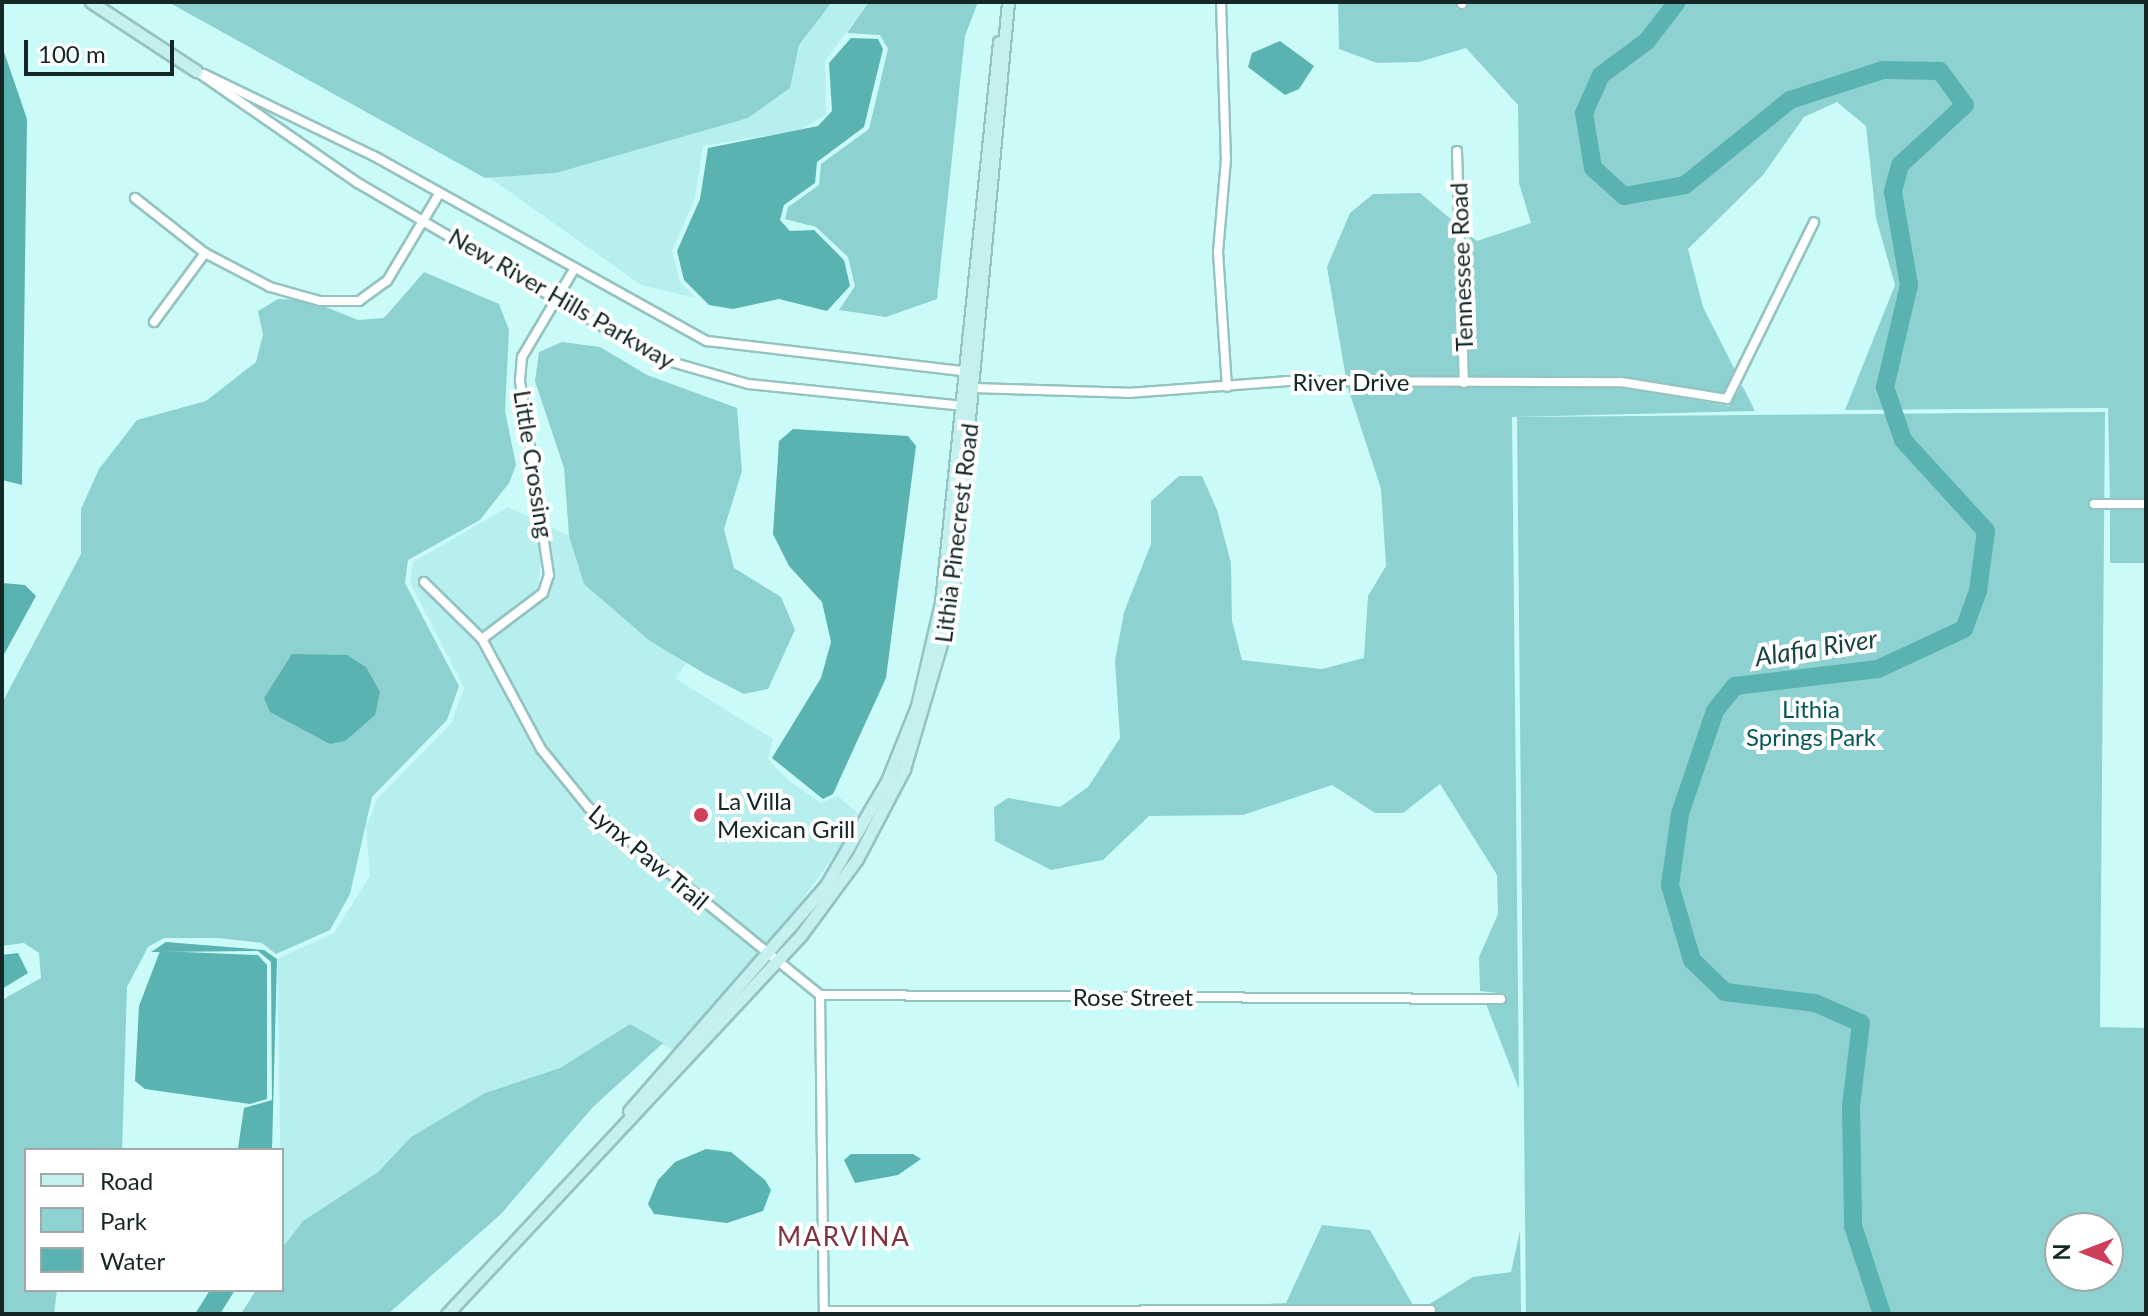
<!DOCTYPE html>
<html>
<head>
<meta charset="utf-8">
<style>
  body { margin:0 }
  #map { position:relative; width:2148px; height:1316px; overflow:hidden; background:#cbfbf9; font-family:Lato,sans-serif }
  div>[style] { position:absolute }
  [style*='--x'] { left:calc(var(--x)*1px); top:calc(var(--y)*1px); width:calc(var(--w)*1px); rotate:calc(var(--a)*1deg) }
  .built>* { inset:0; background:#b6efed }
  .green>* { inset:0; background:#8dd2d0; transform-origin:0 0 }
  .water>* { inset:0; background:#5ab3b1 }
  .river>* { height:18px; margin:-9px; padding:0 9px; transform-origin:9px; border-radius:9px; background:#5ab3b1 }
  .roads { filter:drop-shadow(2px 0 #95c3c1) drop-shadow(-2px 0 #95c3c1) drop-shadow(0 2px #95c3c1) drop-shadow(0 -2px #95c3c1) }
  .street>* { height:8px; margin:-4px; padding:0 4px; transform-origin:4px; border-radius:4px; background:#fff }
  .secondary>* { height:11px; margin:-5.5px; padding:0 5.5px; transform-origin:5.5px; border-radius:5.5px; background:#c4f1f0 }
  .dots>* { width:22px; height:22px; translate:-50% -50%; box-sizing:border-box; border:4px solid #fff; border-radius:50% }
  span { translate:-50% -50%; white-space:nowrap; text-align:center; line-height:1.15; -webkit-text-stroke:8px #fff; paint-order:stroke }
  .street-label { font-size:24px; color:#142626 }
  .park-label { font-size:24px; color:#075857 }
  .poi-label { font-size:24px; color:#142626 }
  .left { translate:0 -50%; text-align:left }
  .water-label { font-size:26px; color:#184241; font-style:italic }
  .neighbourhood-label { font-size:26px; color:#7c343f; letter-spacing:2px }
  .frame { position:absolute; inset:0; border:4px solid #142626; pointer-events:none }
  .legend { position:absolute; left:24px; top:1148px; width:260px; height:144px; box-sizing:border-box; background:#fff; border:2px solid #a1a8a8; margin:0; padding:10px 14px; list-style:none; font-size:24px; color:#142626 }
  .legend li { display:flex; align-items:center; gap:16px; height:40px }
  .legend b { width:40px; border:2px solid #a1a8a8 }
  .north { position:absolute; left:2044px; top:1212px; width:80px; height:80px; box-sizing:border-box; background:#fff; border:2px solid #a1a8a8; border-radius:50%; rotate:270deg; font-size:22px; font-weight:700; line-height:32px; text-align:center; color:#142626 }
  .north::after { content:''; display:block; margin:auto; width:28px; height:36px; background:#cf3f5b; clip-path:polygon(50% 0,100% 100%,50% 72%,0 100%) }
  .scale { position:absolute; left:24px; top:40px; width:150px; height:36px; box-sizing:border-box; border:4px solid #142626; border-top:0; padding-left:10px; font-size:24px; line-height:28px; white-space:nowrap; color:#142626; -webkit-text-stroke:6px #fff; paint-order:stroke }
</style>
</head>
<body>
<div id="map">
  <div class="built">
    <div style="clip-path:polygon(832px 2px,869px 2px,825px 61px,826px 115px,800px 130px,703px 146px,695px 198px,672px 251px,680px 282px,696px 298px,641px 285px,490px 178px,556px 173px,748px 118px,790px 88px,799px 45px)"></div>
    <div style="clip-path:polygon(508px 507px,538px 521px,542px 545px,538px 590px,518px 608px,483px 632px,425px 575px,416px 582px,477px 642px,536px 751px,584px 811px,762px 954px,673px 1051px,630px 1024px,560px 1068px,485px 1093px,411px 1137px,378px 1172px,303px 1221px,282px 1248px,277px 959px,334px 933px,370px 876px,366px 828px,377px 799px,451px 723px,464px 688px,410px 582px,413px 562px)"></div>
    <div style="clip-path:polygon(551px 527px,569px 536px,584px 584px,686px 663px,676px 679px,773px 739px,768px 759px,788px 780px,821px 803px,838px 796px,862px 817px,769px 946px,593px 805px,546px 746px,490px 641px,549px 594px)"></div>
  </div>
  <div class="green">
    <div style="clip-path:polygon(168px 2px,832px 2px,799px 45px,790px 88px,748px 118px,556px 173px,485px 178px)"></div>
    <div style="clip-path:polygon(869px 2px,978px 2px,965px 36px,937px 299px,886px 317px,839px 310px,855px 286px,848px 257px,816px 227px,785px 219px,788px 207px,819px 185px,821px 164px,869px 129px,888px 49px,880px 35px,847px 33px)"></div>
    <div style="clip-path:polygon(1338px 2px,1456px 2px,1456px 9px,1467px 10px,1468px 2px,2146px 2px,2146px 499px,2110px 499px,2108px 408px,1845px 410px,1895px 285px,1876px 218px,1866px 126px,1837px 102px,1804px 117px,1763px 175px,1688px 249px,1703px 307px,1736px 372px,1723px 394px,1622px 377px,1470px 378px,1465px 231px,1477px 241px,1531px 223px,1519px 183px,1518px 105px,1466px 48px,1419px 62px,1377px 63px,1339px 49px)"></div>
    <div style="clip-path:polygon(1420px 193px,1453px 221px,1458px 378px,1346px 378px,1327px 267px,1350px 213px,1373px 194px)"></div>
    <div style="clip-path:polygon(424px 272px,499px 304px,509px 330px,505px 411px,516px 465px,509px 483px,480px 520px,408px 560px,405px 583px,459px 686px,447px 720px,372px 797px,350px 894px,330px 930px,276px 954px,262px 943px,218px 938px,164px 938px,148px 947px,127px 987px,122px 1150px,26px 1150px,26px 1290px,57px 1290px,54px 1314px,2px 1314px,2px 1000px,41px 978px,39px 953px,24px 943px,2px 946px,2px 703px,81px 554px,81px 509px,99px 469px,137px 420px,206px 401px,256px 362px,263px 335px,258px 311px,278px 299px,308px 300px,358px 320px,384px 318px)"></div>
    <div style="clip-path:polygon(562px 342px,600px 347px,647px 375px,737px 408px,742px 471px,724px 529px,734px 568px,781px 597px,795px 630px,768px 689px,744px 694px,707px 675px,650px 641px,584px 584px,569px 536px,564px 468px,535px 381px,539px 352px)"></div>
    <div style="clip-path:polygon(1742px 385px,1755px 411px,1512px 417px,1519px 1089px,1486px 1004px,1506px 1004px,1507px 994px,1480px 991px,1479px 957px,1498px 914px,1497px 875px,1440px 784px,1403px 813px,1375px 813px,1332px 785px,1243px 815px,1149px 816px,1103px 860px,1051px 870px,995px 841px,994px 807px,1008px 798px,1060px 807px,1088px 787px,1120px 738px,1115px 661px,1124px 612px,1151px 544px,1151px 501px,1179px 476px,1202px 476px,1217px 510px,1231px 563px,1232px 621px,1242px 660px,1322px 669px,1364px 658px,1368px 596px,1386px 566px,1381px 489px,1348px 388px,1620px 387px,1729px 406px)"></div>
    <div style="clip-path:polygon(evenodd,2105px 412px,2100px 1027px,2146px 1028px,2146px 1314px,1526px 1314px,1517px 417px,2105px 412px,2060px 1228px,2108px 1228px,2108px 1276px,2060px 1276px,2060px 1228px)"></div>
    <div style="left:2110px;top:509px;width:36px;height:54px"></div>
    <div style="clip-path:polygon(630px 1024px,663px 1043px,593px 1107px,501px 1214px,388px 1314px,241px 1314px,256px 1290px,282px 1290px,282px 1248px,303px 1221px,378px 1172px,411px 1137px,485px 1093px,560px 1068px)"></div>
    <div style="clip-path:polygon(1322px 1225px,1370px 1230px,1413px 1305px,1243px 1305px,1286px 1303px)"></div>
    <div style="clip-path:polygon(1520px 1231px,1521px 1314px,1437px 1314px,1437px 1305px,1428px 1305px,1473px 1277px,1511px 1272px)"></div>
  </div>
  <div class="water">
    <div style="clip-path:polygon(851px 38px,878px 39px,883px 49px,864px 127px,817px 162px,815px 183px,784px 205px,780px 220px,790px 231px,814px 230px,844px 260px,850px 286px,827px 311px,779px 299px,733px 309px,709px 305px,684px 280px,677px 251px,700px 199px,708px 148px,818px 126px,832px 111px,829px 63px)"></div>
    <div style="clip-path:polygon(1280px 41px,1314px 66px,1299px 89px,1285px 95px,1248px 67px,1252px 53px)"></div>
    <div style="clip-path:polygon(2px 46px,27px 119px,22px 485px,2px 480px)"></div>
    <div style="clip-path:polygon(793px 429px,908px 436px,916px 446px,886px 678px,833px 794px,823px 799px,772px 758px,821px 678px,831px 642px,822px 602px,789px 566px,773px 534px,779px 441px)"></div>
    <div style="clip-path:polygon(2px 583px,25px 585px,36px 596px,2px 658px)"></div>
    <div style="clip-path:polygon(292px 654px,347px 655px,366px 667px,380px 692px,375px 715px,345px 741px,330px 744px,270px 712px,264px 698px)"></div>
    <div style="clip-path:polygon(166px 942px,264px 950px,277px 959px,272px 1150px,238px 1148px,244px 1108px,272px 1100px,271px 962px,258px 951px,151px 952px)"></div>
    <div style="clip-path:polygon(160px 951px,258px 955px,267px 965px,267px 1099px,250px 1104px,145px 1089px,135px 1081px,139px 1006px)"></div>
    <div style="clip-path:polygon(18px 953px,28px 973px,2px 989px,2px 955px)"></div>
    <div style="clip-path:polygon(706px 1149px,731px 1152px,765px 1180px,771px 1190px,763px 1211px,727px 1223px,654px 1214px,648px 1204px,658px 1180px,675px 1162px)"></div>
    <div style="clip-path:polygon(851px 1154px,913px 1154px,921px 1159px,898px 1175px,855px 1183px,844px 1160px)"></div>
    <div style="clip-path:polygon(210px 1290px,235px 1290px,220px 1314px,195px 1314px)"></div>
  </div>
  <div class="river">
    <div style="--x:1677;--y:2;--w:49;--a:127.6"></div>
    <div style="--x:1647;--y:41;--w:57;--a:143.5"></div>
    <div style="--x:1601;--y:75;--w:42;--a:114.1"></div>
    <div style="--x:1584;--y:113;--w:56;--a:80.7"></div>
    <div style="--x:1593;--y:168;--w:42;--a:42.1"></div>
    <div style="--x:1624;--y:196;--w:62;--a:-10.2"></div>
    <div style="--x:1685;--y:185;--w:135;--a:-39"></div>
    <div style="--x:1790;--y:100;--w:98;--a:-17.9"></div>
    <div style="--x:1883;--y:70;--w:57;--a:1"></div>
    <div style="--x:1940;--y:71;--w:42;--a:53.7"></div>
    <div style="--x:1965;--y:105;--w:88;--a:137.3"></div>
    <div style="--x:1900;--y:165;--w:28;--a:105"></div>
    <div style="--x:1893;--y:192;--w:94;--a:80.2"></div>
    <div style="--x:1909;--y:285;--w:105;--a:103.2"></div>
    <div style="--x:1885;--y:387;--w:56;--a:71.2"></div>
    <div style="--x:1903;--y:440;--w:123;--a:47.6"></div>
    <div style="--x:1986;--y:531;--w:61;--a:97.6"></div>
    <div style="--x:1978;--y:591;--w:40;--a:110.2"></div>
    <div style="--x:1964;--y:629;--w:95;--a:155.1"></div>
    <div style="--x:1878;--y:669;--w:144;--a:173.2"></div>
    <div style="--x:1735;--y:686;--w:32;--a:129"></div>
    <div style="--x:1715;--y:711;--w:109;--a:108.8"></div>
    <div style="--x:1680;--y:814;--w:72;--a:98"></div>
    <div style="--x:1670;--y:885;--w:78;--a:73.7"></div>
    <div style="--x:1692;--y:960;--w:46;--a:44.1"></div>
    <div style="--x:1725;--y:992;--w:91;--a:7"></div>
    <div style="--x:1815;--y:1003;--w:50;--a:23.5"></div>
    <div style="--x:1861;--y:1023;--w:84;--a:96.9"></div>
    <div style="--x:1851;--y:1106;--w:120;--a:89"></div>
    <div style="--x:1853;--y:1226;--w:93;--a:71.8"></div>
  </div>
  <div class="roads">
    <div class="street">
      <div style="--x:1221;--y:2;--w:157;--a:88.2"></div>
      <div style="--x:1226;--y:159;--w:93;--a:94.9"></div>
      <div style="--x:1218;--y:252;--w:135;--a:86.2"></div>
      <div style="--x:1462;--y:4;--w:2;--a:-90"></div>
      <div style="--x:196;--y:71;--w:197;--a:34.7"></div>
      <div style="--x:358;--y:183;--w:343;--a:30.4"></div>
      <div style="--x:654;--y:357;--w:98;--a:16"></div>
      <div style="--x:748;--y:384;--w:217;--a:5.8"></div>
      <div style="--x:204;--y:74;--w:189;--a:25.8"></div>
      <div style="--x:374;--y:156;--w:381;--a:29.1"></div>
      <div style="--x:707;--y:341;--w:265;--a:6.7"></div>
      <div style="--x:1457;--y:151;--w:232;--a:88.3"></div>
      <div style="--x:135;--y:198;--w:89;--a:38.2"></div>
      <div style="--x:205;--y:253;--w:73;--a:27.6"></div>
      <div style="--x:270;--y:287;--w:52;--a:15.6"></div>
      <div style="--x:320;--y:301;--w:39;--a:0"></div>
      <div style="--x:359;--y:301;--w:34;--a:-36"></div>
      <div style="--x:387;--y:281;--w:101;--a:-59.1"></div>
      <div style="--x:154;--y:322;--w:86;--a:-53.5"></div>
      <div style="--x:973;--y:388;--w:155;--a:1.8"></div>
      <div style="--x:1128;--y:393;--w:158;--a:-4.3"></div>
      <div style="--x:1286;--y:381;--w:335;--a:0.2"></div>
      <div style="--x:1621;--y:382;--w:107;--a:9.1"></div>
      <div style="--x:1727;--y:399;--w:197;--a:-63.8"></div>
      <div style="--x:2094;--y:504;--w:52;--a:0"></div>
      <div style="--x:424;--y:582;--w:81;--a:44.5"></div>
      <div style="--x:482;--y:639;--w:125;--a:61.8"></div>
      <div style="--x:541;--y:749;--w:76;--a:50.9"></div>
      <div style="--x:589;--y:808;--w:297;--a:39"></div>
      <div style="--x:820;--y:995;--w:681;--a:0.34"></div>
      <div style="--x:482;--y:639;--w:76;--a:-37"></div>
      <div style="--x:543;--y:593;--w:19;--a:-72"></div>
      <div style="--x:549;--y:575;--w:197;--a:-98.5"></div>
      <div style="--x:520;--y:380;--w:23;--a:-85"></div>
      <div style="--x:522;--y:357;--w:100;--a:-59.3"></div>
      <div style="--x:820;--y:995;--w:318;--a:89.3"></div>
      <div style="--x:824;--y:1311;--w:607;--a:-0.09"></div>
    </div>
    <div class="secondary">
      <div style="--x:91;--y:2;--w:126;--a:33.3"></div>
      <div style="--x:629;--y:1111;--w:300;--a:-48.9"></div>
      <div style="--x:826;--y:885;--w:121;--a:-59.6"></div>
      <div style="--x:887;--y:781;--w:81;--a:-68.2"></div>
      <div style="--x:917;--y:706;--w:107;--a:-77"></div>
      <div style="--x:941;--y:602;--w:563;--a:-84.09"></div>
      <div style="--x:447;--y:1314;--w:519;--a:-46.95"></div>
      <div style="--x:801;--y:935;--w:94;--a:-53.6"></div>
      <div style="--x:857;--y:859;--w:102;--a:-62.4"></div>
      <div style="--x:904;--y:769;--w:166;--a:-73.5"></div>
      <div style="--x:951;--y:610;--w:611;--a:-84.64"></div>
    </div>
  </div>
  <div class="dots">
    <div style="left:701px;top:815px;background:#cf3f5b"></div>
  </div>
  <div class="street-label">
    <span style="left:1461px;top:267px;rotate:-92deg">Tennessee Road</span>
    <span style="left:562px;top:298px;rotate:30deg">New River Hills Parkway</span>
    <span style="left:1351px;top:382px">River Drive</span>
    <span style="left:534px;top:464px;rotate:81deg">Little Crossing</span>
    <span style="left:956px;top:533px;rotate:-83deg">Lithia Pinecrest Road</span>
    <span style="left:649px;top:857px;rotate:40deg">Lynx Paw Trail</span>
    <span style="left:1133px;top:997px">Rose Street</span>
  </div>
  <div class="park-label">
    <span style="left:1811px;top:723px">Lithia<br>Springs Park</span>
  </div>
  <div class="poi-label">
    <span class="left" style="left:717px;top:815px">La Villa<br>Mexican Grill</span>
  </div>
  <div class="water-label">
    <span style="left:1816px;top:648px;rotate:-9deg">Alafia River</span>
  </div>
  <div class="neighbourhood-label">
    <span style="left:844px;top:1237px">MARVINA</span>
  </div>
  <div class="frame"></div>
  <ul class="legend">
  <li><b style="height:10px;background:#c4f1f0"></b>Road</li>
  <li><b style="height:22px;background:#8dd2d0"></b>Park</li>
  <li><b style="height:22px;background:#5ab3b1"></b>Water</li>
  </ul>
  <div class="north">N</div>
  <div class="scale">100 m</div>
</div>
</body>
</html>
